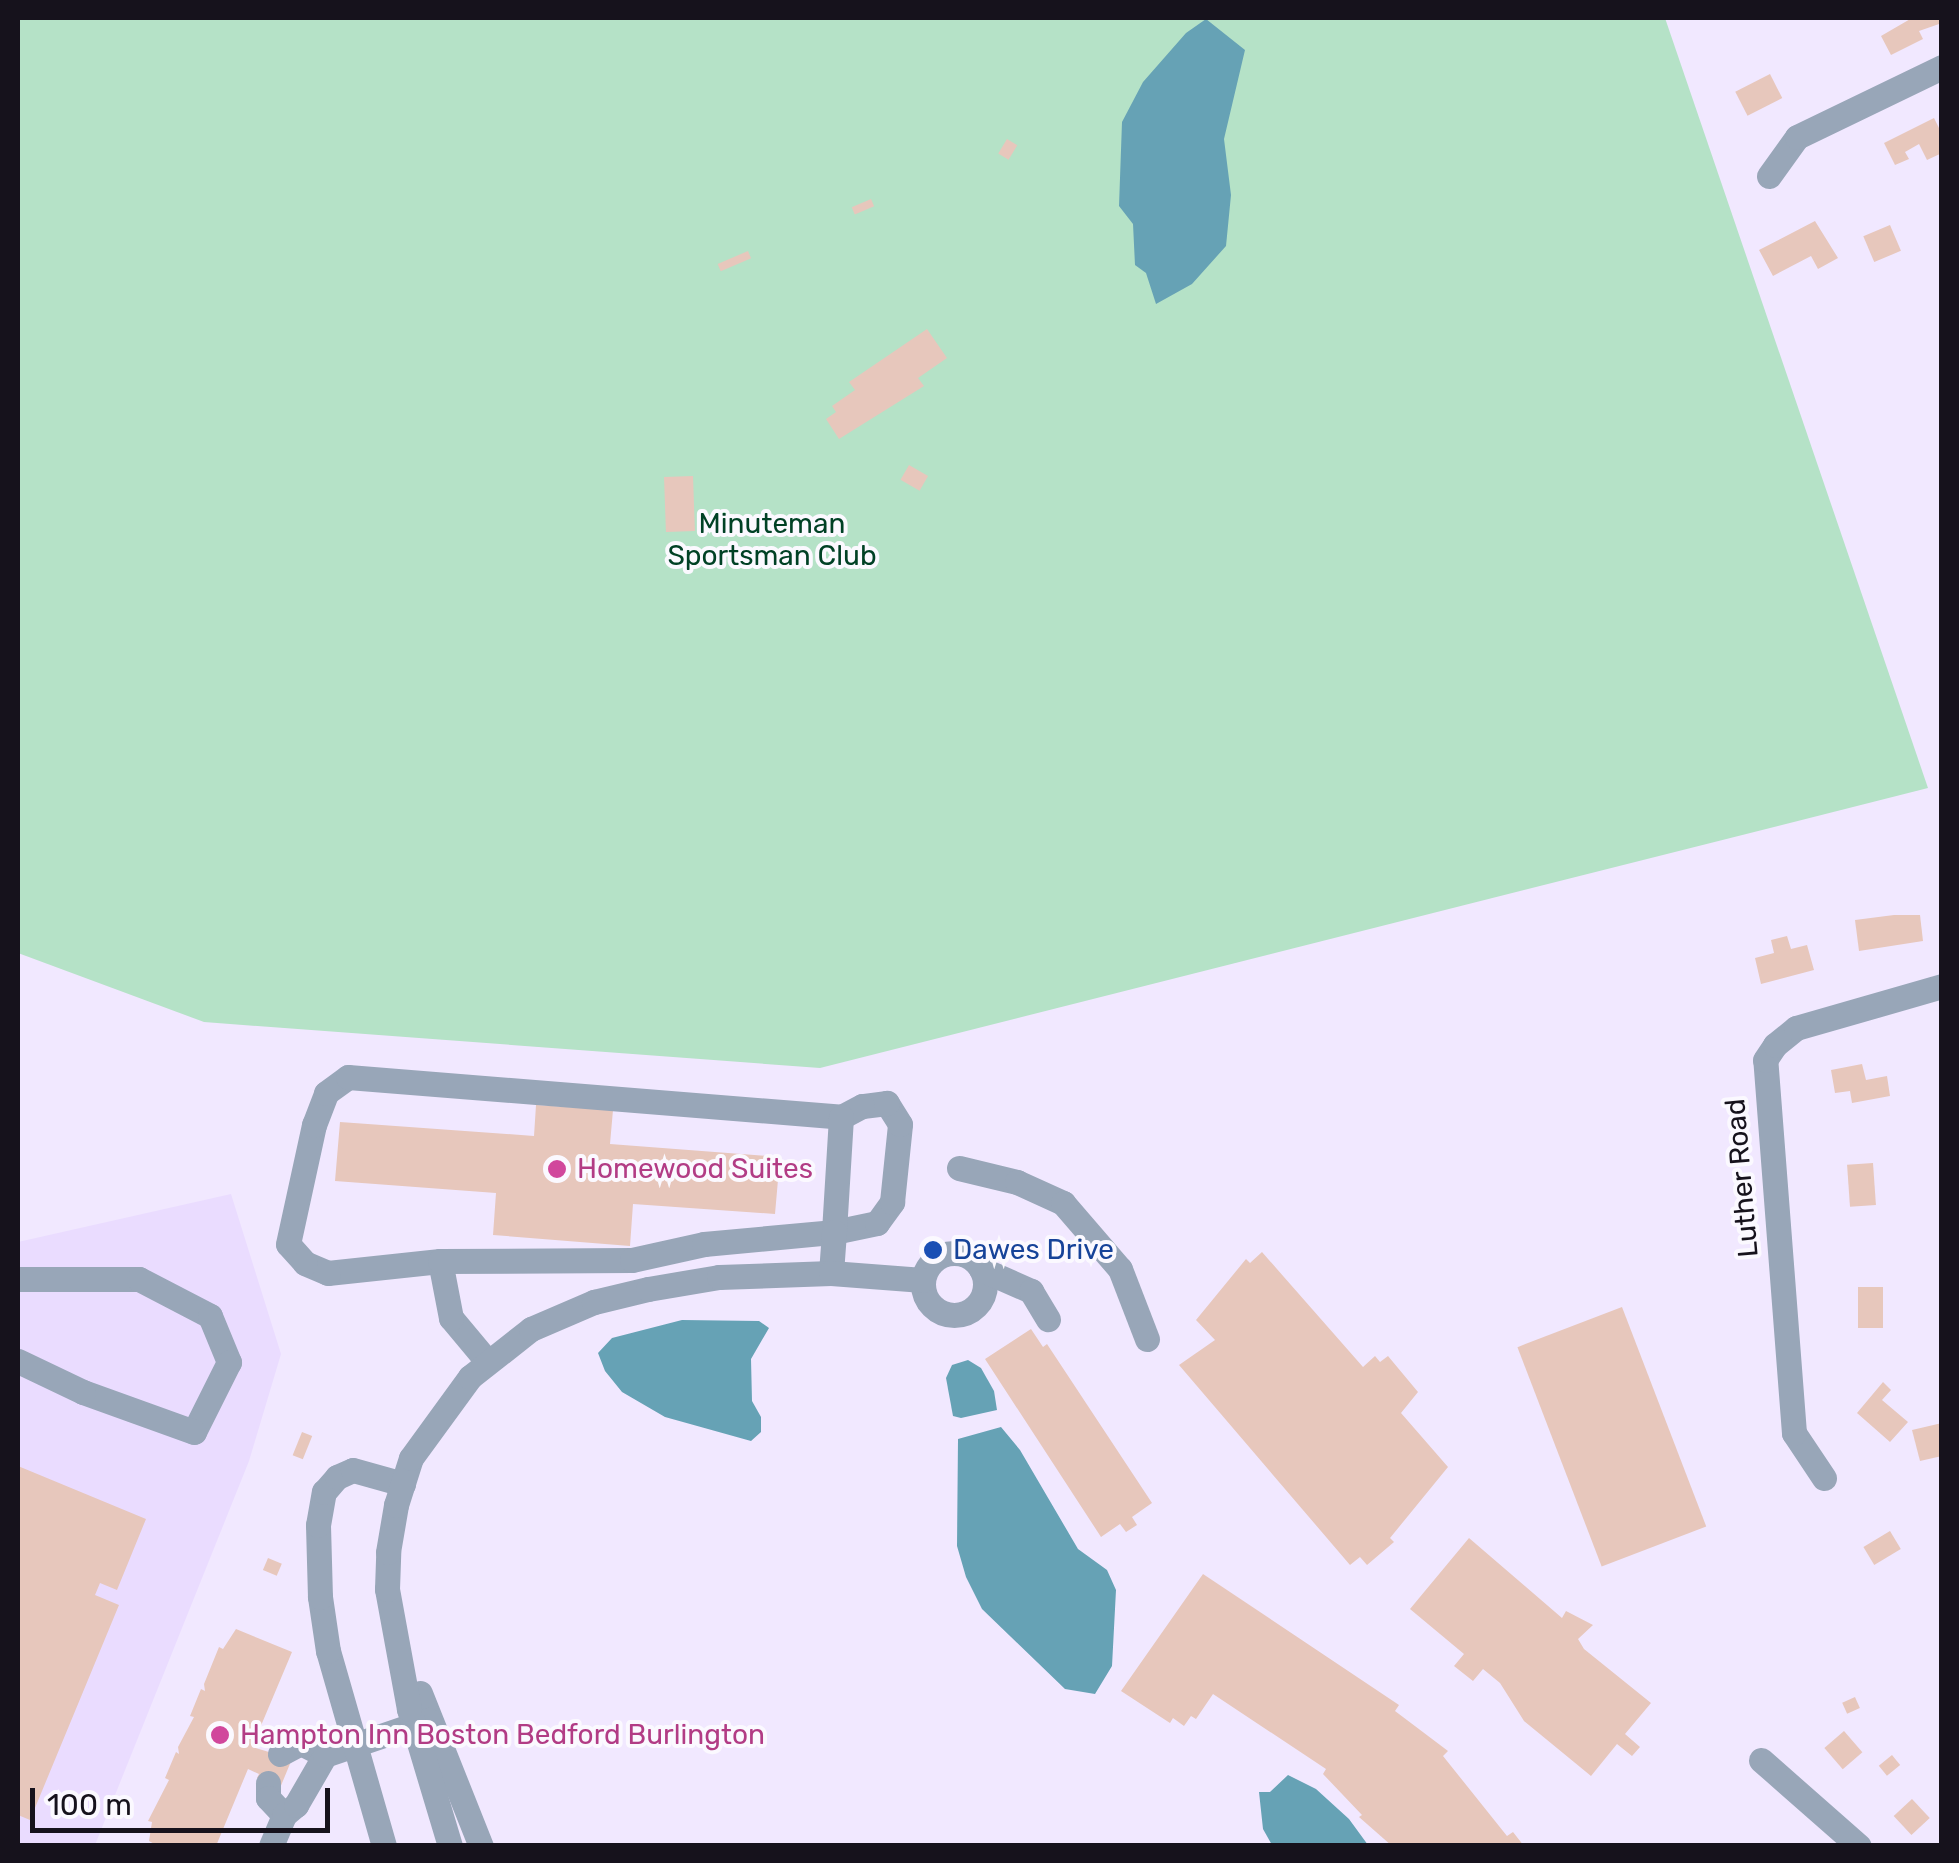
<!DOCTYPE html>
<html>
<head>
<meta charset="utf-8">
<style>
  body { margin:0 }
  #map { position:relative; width:1959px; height:1863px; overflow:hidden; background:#f1e8ff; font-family:Rubik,sans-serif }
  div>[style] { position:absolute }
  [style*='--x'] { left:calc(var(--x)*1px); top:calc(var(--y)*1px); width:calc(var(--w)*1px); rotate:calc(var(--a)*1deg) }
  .built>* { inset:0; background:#eadcff }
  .green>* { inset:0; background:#b5e2c7 }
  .water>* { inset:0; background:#66a2b5 }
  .building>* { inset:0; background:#e7c7bc; transform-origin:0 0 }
  .minor>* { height:25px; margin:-12.5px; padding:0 12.5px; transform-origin:12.5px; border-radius:12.5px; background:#98a6b8 }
  .minor>.ring { margin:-12.5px; padding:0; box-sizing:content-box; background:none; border:25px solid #98a6b8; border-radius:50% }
  .dots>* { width:28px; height:28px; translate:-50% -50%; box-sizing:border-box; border:5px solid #fbf9ff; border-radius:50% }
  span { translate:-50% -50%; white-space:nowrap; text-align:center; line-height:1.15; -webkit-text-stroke:8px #fbf9ff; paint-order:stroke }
  .park-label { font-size:28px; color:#004125 }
  .hotel-label { font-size:28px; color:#b23c85 }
  .left { translate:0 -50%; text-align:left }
  .street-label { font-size:28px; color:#16121c }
  .transit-label { font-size:28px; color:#164399 }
  .frame { position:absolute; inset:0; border:20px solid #16121c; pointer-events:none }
  .scale { position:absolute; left:30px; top:1788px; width:300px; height:45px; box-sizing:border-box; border:5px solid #16121c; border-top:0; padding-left:12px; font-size:30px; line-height:35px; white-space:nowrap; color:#16121c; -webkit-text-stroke:8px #fbf9ff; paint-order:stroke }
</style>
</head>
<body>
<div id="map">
  <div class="built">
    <div style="clip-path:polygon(231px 1194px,281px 1354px,249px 1461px,95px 1845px,18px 1845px,18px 1242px)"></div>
  </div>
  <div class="green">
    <div style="clip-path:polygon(18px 18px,1665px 18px,1928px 788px,820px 1068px,204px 1022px,18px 953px)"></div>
  </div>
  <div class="water">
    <div style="clip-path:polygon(1206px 19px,1245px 50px,1224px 139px,1231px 195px,1226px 246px,1192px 284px,1156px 304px,1146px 273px,1135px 265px,1133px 224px,1119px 206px,1122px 122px,1143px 82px,1186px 33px)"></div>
    <div style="clip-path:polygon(682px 1320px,759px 1321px,769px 1328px,751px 1359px,752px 1401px,761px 1417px,761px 1432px,751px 1441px,665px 1417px,622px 1392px,605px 1371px,598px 1353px,612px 1338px)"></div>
    <div style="clip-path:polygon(968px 1360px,981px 1368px,994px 1391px,997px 1410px,961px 1418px,953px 1416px,946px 1378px,952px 1365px)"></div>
    <div style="clip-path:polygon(1001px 1427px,1020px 1450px,1078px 1549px,1107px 1570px,1116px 1590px,1112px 1666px,1095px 1694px,1065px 1689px,982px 1609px,966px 1577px,957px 1546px,958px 1439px)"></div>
    <div style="clip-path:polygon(1288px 1775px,1316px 1789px,1349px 1819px,1368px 1845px,1272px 1845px,1263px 1829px,1259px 1792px,1270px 1792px)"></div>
  </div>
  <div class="building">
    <div style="clip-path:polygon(1912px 18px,1940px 18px,1942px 23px,1919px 31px,1923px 39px,1891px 55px,1881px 36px)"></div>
    <div style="left:1770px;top:74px;width:27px;height:39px;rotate:63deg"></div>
    <div style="clip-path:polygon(1934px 118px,1942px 134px,1942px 153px,1927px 160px,1919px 144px,1905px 152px,1909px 159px,1895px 165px,1884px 143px)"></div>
    <div style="left:1007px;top:139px;width:12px;height:17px;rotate:31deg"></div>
    <div style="left:871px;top:199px;width:8px;height:21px;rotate:67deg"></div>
    <div style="clip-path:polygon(1815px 221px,1838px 258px,1818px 269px,1811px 256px,1773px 276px,1759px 250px)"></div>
    <div style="left:1890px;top:225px;width:28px;height:29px;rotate:67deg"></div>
    <div style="left:748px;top:251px;width:8px;height:33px;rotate:67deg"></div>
    <div style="clip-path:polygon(927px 329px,947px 358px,918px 378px,924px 386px,839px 439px,826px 419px,836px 412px,832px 406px,855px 390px,849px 382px)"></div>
    <div style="left:909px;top:465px;width:22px;height:17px;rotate:30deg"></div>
    <div style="left:693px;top:476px;width:55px;height:29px;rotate:88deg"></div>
    <div style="clip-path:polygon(1894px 915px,1920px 915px,1923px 941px,1859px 951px,1855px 920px)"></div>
    <div style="clip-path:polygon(1787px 936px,1791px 949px,1807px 945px,1814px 970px,1761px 984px,1755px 958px,1774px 953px,1771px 940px)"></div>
    <div style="clip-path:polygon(1862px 1064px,1866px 1080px,1887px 1076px,1890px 1096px,1852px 1103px,1850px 1091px,1835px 1093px,1831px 1070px)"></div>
    <div style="clip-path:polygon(536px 1105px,613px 1110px,610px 1144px,780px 1157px,775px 1214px,633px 1204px,630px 1246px,493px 1235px,496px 1193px,335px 1181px,340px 1122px,534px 1136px)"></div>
    <div style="left:1873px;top:1163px;width:42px;height:26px;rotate:86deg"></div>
    <div style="clip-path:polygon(1262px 1252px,1363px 1367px,1375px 1356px,1380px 1362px,1388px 1356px,1418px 1392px,1401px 1413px,1448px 1467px,1390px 1538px,1394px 1542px,1367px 1565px,1360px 1557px,1350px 1565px,1179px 1365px,1215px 1340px,1196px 1320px,1246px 1259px,1250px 1263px)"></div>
    <div style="left:1858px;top:1287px;width:25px;height:41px"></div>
    <div style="left:1622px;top:1307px;width:235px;height:112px;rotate:69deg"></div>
    <div style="clip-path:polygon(1031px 1329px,1043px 1347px,1047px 1344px,1152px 1503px,1132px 1517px,1137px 1525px,1126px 1532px,1120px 1524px,1101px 1537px,985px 1359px)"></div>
    <div style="clip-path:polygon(1883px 1382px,1891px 1390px,1882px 1400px,1908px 1422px,1890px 1442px,1857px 1413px)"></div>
    <div style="clip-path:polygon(1942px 1423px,1942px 1456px,1920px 1461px,1912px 1430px)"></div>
    <div style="left:302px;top:1432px;width:11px;height:25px;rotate:22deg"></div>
    <div style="clip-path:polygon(18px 1466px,146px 1519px,117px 1590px,100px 1583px,95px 1595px,119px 1605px,30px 1820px,18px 1815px)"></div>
    <div style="left:1890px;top:1531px;width:21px;height:31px;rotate:59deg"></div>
    <div style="clip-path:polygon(1469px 1538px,1562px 1618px,1566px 1611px,1593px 1625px,1578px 1639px,1584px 1649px,1651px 1703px,1625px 1734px,1640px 1747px,1632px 1756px,1617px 1744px,1591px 1776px,1524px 1721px,1500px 1683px,1483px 1669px,1473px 1681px,1454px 1666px,1464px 1654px,1410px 1609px)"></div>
    <div style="left:268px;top:1558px;width:15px;height:13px;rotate:23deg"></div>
    <div style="clip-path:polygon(1203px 1574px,1399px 1705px,1395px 1711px,1448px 1751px,1443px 1756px,1507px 1836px,1513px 1832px,1524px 1846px,1392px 1846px,1359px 1817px,1362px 1815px,1323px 1774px,1326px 1769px,1213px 1694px,1196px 1719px,1191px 1716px,1184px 1726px,1173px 1718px,1170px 1723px,1121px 1691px)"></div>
    <div style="clip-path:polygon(236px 1629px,292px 1652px,252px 1747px,292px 1759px,280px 1788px,257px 1778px,259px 1774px,248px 1769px,216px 1846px,158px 1846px,149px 1841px,152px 1822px,148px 1821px,169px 1780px,165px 1778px,176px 1752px,179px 1754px,178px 1747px,194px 1717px,190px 1716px,201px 1689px,205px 1691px,204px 1684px,219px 1647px,223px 1649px)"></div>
    <div style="left:1855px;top:1697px;width:12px;height:14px;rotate:66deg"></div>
    <div style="left:1844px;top:1731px;width:28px;height:26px;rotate:49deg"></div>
    <div style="left:1892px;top:1755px;width:13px;height:17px;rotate:51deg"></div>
    <div style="left:1912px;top:1799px;width:26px;height:25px;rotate:47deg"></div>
  </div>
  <div class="minor">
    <div style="--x:1769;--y:176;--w:48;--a:-54.3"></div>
    <div style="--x:1797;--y:137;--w:161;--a:-25.8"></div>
    <div style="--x:959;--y:1168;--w:60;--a:13.6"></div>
    <div style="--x:1017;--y:1182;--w:51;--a:24.5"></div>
    <div style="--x:1063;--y:1203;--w:87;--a:49.2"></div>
    <div style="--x:1120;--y:1269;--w:75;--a:68.9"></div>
    <div class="ring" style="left:923px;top:1253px;width:37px;height:37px"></div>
    <div style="--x:440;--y:1261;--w:113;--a:173.9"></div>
    <div style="--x:328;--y:1273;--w:25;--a:-157"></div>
    <div style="--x:305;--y:1263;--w:25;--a:-132"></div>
    <div style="--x:288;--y:1244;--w:122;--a:-77.7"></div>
    <div style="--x:314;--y:1125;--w:34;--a:-69"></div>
    <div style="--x:326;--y:1093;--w:27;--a:-36"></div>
    <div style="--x:348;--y:1077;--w:495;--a:4.6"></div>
    <div style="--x:981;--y:1269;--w:55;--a:23.7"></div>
    <div style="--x:1031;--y:1291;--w:33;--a:59"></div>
    <div style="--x:18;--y:1279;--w:121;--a:0"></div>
    <div style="--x:139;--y:1279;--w:80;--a:27.5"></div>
    <div style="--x:210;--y:1316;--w:50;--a:67.6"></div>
    <div style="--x:229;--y:1362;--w:78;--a:116.6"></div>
    <div style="--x:194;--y:1432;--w:118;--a:-160.2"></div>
    <div style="--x:83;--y:1392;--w:72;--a:-154.5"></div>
    <div style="--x:487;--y:1361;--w:56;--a:-129.9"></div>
    <div style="--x:451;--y:1318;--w:58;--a:-100.9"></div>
    <div style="--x:440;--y:1261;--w:192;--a:-0.3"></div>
    <div style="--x:632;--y:1260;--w:74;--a:-12.5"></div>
    <div style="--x:704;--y:1244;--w:131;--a:-5.3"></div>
    <div style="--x:834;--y:1232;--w:44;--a:-11.8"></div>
    <div style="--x:877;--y:1223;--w:26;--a:-54"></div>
    <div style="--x:892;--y:1202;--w:78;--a:-84.1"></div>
    <div style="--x:900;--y:1124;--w:25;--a:-122"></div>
    <div style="--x:887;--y:1103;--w:25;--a:173"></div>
    <div style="--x:862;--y:1106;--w:24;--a:152"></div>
    <div style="--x:841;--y:1117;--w:115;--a:93.5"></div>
    <div style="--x:834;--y:1232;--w:41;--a:94.2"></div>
    <div style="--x:1824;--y:1478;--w:54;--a:-123.7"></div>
    <div style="--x:1794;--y:1433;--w:374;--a:-94.4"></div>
    <div style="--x:1765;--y:1060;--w:18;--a:-56"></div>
    <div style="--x:1775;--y:1045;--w:27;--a:-39"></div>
    <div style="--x:1796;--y:1028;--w:152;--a:-16"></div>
    <div style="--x:420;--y:1693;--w:165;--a:68.3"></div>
    <div style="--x:280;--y:1754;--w:24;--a:-28"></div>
    <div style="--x:301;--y:1743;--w:27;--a:27"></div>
    <div style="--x:1761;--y:1760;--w:130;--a:41.3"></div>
    <div style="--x:268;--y:1783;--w:15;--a:90"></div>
    <div style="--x:268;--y:1798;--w:23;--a:47"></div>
    <div style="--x:271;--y:1846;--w:34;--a:-67"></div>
    <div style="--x:284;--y:1815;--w:16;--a:-40"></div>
    <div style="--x:296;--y:1805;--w:58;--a:-59.9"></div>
    <div style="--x:325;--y:1755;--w:109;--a:-18.8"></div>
    <div style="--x:384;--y:1846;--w:203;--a:-106"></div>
    <div style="--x:328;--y:1651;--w:55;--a:-98.4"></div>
    <div style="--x:320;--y:1597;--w:72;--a:-91.6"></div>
    <div style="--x:318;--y:1525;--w:34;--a:-80"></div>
    <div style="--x:324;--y:1492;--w:20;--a:-49"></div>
    <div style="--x:337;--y:1477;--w:17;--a:-24"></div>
    <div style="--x:353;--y:1470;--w:52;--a:15.6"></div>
    <div style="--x:450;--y:1846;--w:143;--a:-106.7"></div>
    <div style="--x:409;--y:1709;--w:122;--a:-100.4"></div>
    <div style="--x:387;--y:1589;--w:37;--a:-88"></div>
    <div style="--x:388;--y:1552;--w:48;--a:-80.3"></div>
    <div style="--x:396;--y:1505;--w:49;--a:-72.3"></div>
    <div style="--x:411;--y:1458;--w:100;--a:-53.9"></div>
    <div style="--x:470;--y:1377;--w:78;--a:-38.2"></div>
    <div style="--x:531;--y:1329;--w:69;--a:-23.2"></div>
    <div style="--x:594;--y:1302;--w:56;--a:-13.5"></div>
    <div style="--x:648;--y:1289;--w:72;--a:-9.6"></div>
    <div style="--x:719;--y:1277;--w:112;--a:-2"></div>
    <div style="--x:831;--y:1273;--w:92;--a:4.4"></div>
  </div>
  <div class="dots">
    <div style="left:557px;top:1169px;background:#d1479c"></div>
    <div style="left:933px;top:1250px;background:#1a4fb4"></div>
    <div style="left:220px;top:1735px;background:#d1479c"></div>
  </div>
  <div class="park-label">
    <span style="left:772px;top:540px">Minuteman<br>Sportsman Club</span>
  </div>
  <div class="hotel-label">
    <span class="left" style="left:577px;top:1169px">Homewood Suites</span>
    <span class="left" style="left:240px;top:1735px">Hampton Inn Boston Bedford Burlington</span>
  </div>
  <div class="street-label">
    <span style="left:1742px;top:1178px;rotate:-95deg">Luther Road</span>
  </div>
  <div class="transit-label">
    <span class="left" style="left:953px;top:1250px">Dawes Drive</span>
  </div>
  <div class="frame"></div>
  <div class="scale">100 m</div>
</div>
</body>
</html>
